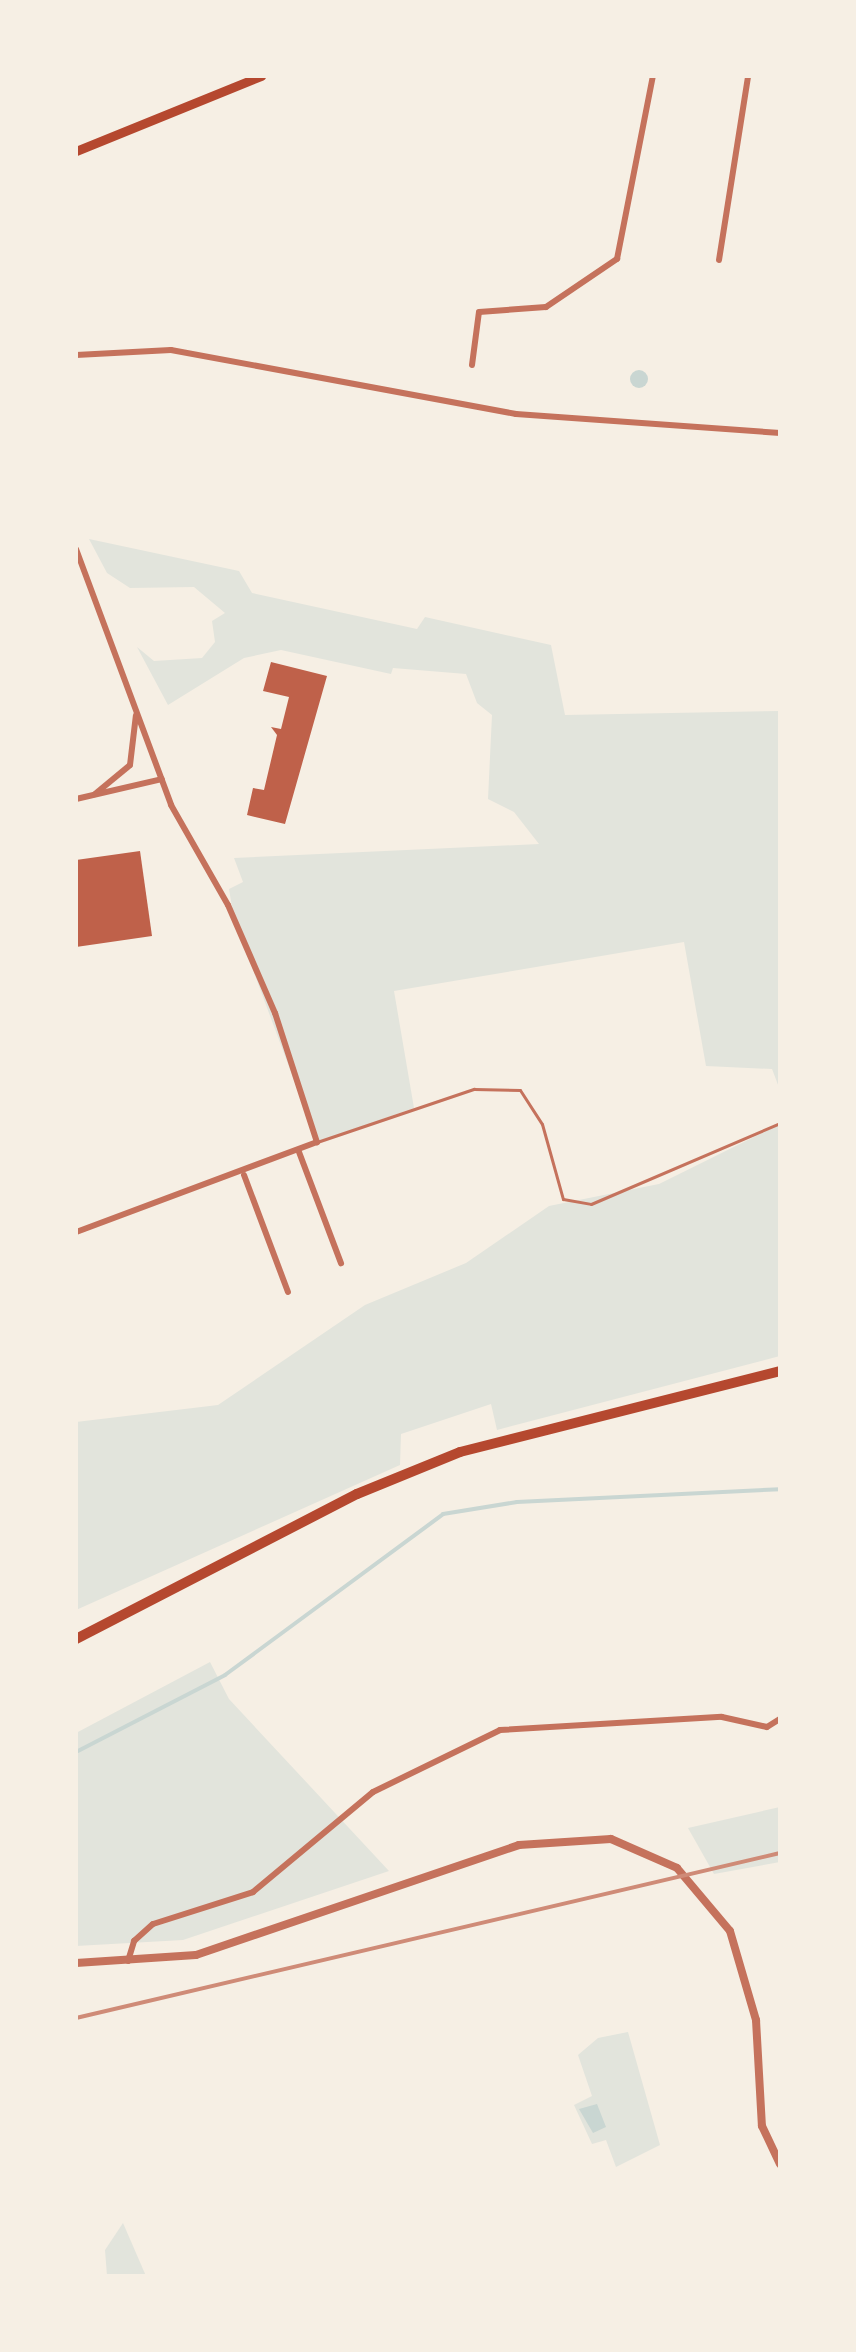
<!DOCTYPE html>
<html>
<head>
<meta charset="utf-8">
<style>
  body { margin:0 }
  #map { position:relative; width:856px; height:2352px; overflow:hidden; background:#f6efe4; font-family:"DejaVu Sans",sans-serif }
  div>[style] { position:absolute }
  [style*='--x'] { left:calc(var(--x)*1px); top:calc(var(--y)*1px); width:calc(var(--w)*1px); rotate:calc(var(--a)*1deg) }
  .green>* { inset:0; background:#e2e4dc }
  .water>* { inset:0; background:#c9d6d2 }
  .round { border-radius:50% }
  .stream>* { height:4px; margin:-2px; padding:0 2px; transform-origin:2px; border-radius:2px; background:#c9d6d2 }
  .building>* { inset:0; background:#bf614a }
  .service>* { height:3px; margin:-1.5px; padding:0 1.5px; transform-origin:1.5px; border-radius:1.5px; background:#c5725c }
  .minor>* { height:6px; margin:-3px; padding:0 3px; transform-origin:3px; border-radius:3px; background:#c5725c }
  .tertiary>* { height:8px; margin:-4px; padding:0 4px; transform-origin:4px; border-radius:4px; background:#c5725c }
  .secondary>* { height:9px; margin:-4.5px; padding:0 4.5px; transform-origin:4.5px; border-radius:4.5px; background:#b5482f }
  .primary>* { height:10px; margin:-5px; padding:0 5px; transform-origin:5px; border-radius:5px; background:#b5482f }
  .rail>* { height:4px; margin:-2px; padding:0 2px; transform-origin:2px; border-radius:2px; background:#cf8b77 }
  span { translate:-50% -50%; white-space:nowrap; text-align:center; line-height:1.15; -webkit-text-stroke:7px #f6efe4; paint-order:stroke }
  .frame { position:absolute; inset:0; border:78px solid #f6efe4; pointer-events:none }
</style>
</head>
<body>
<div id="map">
  <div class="green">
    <div style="clip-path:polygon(89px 539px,239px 571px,252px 593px,417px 629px,425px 617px,551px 645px,565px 715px,780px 711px,780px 1090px,772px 1069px,706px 1066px,684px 942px,394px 991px,414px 1108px,317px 1142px,234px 919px,229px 889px,243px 882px,234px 858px,539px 844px,514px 812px,488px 799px,492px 715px,477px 703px,466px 674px,393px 668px,391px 674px,281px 650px,244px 658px,168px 705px,137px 647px,154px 661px,202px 658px,215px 642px,212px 621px,225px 613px,194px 587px,130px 588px,107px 573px)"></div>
    <div style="clip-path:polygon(780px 1124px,780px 1356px,497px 1430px,491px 1404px,401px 1434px,400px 1465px,76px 1610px,76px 1422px,218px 1405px,365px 1305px,466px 1263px,549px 1206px,659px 1184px)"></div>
    <div style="clip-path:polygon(210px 1662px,229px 1699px,389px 1871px,183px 1940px,76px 1946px,76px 1733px)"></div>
    <div style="clip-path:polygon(780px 1807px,780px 1862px,714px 1874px,688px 1828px)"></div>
    <div style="clip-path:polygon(628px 2032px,660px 2145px,616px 2167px,606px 2140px,592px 2144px,574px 2105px,592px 2096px,578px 2055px,598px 2038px)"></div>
    <div style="clip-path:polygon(123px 2223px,146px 2276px,107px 2276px,105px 2250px)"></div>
  </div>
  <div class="water">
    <div class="round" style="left:630px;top:370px;width:18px;height:18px"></div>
    <div style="clip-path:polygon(597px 2104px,606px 2127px,593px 2133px,579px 2109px)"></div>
  </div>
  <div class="stream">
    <div style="--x:76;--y:1752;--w:168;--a:-27.3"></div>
    <div style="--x:225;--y:1675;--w:271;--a:-36.4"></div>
    <div style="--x:443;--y:1514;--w:75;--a:-9.2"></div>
    <div style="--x:517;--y:1502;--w:263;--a:-2.8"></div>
  </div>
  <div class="building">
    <div style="clip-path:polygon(271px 662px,327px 676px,285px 824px,247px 815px,253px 788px,264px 790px,277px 735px,271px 727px,281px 729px,289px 697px,263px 691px)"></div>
    <div style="clip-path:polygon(140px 851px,152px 936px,76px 947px,76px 860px)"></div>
  </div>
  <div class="service">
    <div style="--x:317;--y:1142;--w:166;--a:-18.7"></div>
    <div style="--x:474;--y:1089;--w:46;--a:1.2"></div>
    <div style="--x:520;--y:1090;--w:40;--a:57.1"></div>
    <div style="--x:542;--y:1124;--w:78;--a:74.4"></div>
    <div style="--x:563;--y:1199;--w:28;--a:10"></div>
    <div style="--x:591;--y:1204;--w:206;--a:-23.2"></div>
  </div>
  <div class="minor">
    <div style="--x:719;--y:260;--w:186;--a:-81"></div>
    <div style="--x:76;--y:355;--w:95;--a:-3"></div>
    <div style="--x:171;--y:350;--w:351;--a:10.5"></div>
    <div style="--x:516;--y:414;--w:265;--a:4.1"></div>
    <div style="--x:472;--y:365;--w:53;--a:-82.5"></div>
    <div style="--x:479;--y:312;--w:67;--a:-4.3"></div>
    <div style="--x:546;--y:307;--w:86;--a:-34.1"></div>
    <div style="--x:617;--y:259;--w:187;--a:-78.9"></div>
    <div style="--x:76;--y:549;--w:273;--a:69.6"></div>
    <div style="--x:171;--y:805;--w:115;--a:60.3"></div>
    <div style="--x:228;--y:905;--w:118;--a:66.5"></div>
    <div style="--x:275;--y:1013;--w:136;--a:72"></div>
    <div style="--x:317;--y:1142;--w:257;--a:159.5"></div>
    <div style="--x:95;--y:794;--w:45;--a:-39.6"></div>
    <div style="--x:130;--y:765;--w:50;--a:-83.2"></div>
    <div style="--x:76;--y:799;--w:88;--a:-13.1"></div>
    <div style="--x:299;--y:1152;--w:119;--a:69.3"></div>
    <div style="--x:244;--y:1175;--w:125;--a:69.4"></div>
    <div style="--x:128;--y:1961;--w:21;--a:-73"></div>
    <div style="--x:134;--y:1941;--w:25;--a:-42"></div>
    <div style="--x:153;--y:1924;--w:105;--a:-17.7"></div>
    <div style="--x:253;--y:1892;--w:156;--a:-39.8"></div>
    <div style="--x:373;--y:1792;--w:141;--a:-26"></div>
    <div style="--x:500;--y:1730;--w:222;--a:-3.4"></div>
    <div style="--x:722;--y:1717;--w:46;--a:12.5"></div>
    <div style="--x:767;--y:1727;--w:15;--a:-32"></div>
  </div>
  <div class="tertiary">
    <div style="--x:76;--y:1963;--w:120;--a:-3.8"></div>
    <div style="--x:196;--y:1955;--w:341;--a:-18.8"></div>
    <div style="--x:519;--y:1845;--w:92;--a:-3.7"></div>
    <div style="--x:611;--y:1839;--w:72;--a:23.7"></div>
    <div style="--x:677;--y:1868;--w:82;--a:49.9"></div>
    <div style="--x:730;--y:1931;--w:93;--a:73.7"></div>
    <div style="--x:756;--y:2020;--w:106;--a:86.8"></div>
    <div style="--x:762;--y:2126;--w:42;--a:64.7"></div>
  </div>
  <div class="secondary">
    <div style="--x:76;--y:151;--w:200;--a:-22.1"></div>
  </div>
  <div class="primary">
    <div style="--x:76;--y:1639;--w:316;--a:-27.3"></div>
    <div style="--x:357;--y:1494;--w:111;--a:-22.2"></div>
    <div style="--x:460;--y:1452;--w:330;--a:-14.2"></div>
  </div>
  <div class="rail">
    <div style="--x:76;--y:2018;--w:723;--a:-13.19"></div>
  </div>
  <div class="frame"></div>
</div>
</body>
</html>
